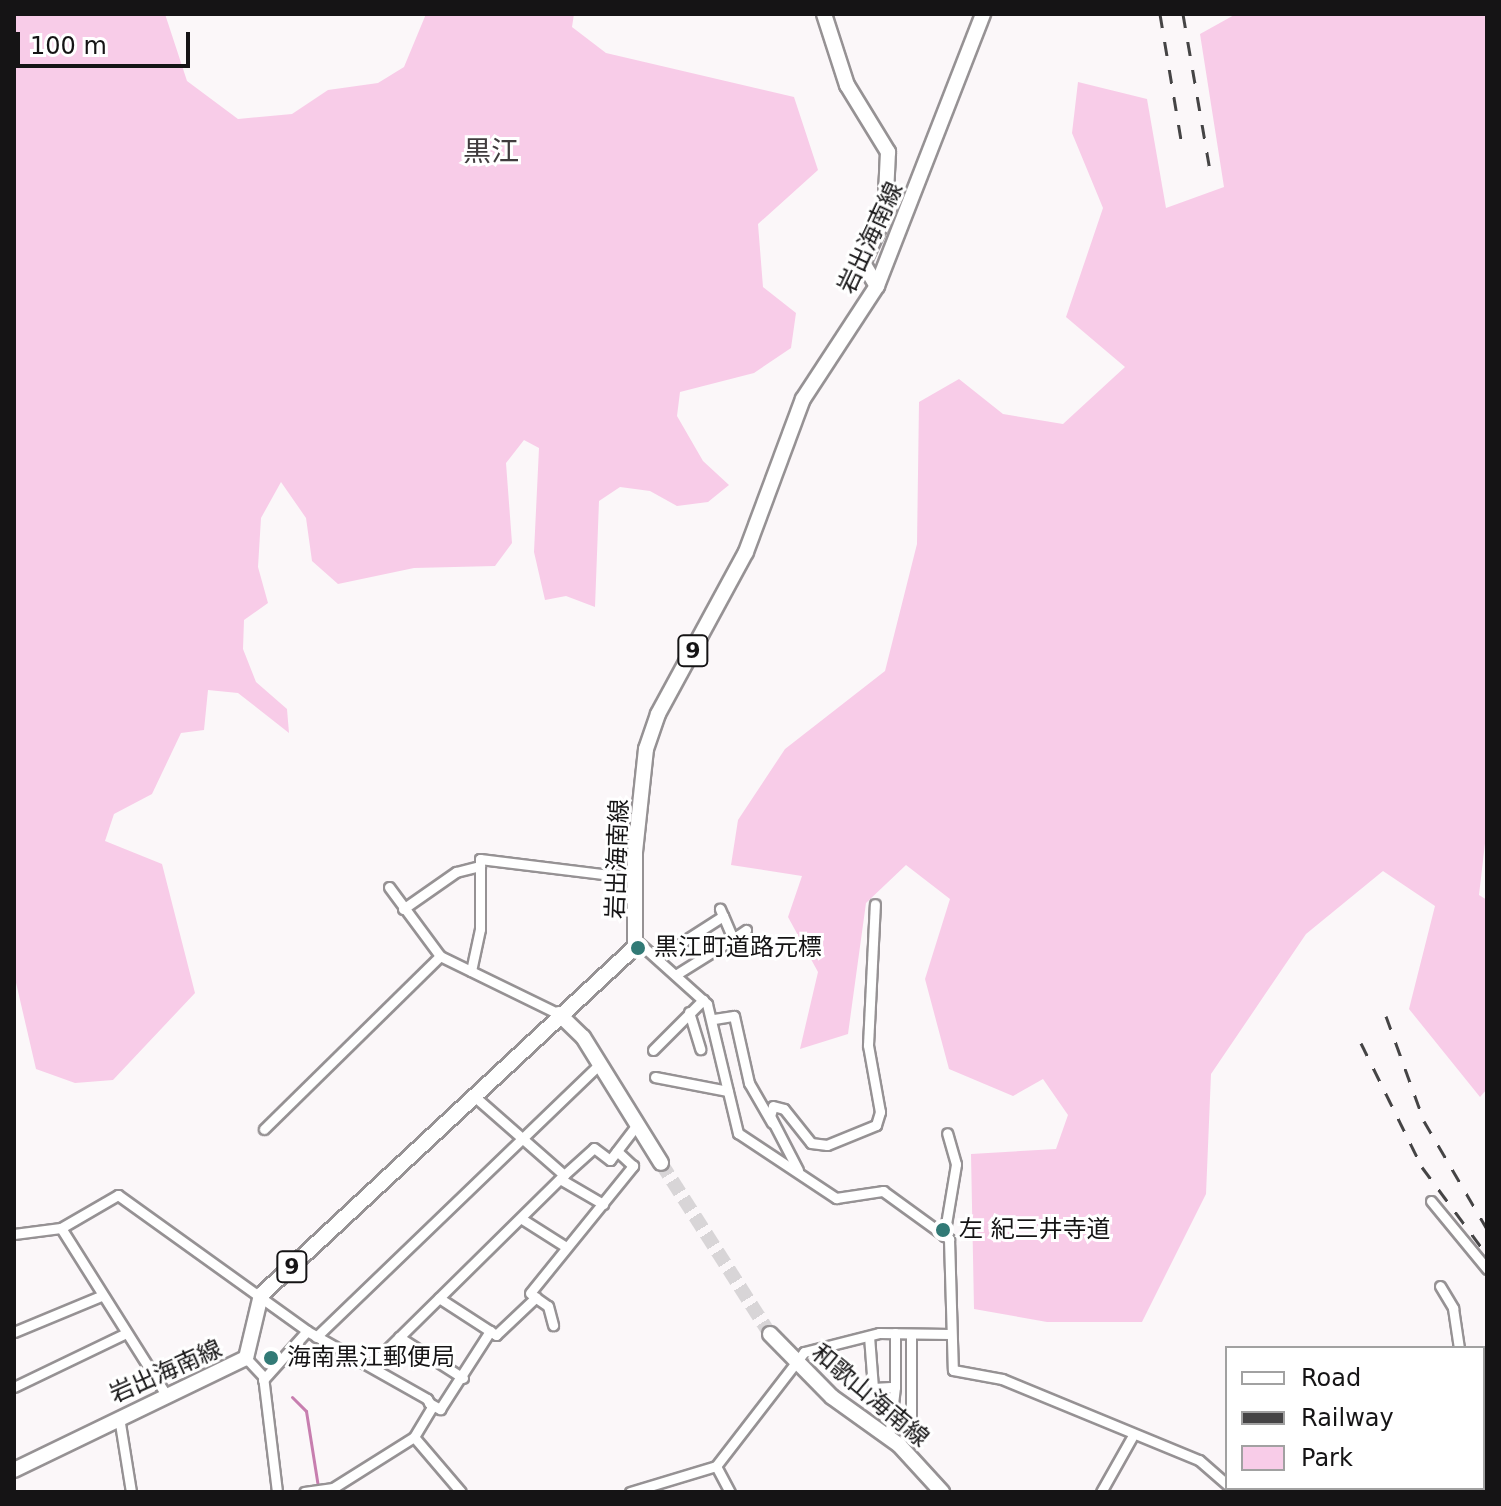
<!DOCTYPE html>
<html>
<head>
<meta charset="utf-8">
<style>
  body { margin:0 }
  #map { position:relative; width:1501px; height:1506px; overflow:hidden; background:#fbf7f9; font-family:"DejaVu Sans","Noto Sans JP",sans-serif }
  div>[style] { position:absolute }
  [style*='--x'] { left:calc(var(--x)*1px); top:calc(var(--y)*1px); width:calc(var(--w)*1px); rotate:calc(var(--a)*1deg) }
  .green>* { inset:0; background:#f8cce8 }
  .stream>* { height:3px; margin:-1.5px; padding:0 1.5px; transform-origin:1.5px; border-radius:1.5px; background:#c77eaf }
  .secondary-tunnel>* { height:14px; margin-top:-7px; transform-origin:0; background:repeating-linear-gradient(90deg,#d8d5d7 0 14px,transparent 0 21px) }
  .roads { filter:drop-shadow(2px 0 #969294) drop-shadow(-2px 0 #969294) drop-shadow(0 2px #969294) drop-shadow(0 -2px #969294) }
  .street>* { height:9px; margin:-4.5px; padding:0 4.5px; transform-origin:4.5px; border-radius:4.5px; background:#fff }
  .secondary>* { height:14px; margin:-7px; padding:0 7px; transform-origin:7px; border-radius:7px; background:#fff }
  .primary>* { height:14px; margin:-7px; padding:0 7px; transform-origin:7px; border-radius:7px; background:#fff }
  .rail>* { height:3px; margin-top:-1.5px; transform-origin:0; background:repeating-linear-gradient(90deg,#454445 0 14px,transparent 0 28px) }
  .dots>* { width:22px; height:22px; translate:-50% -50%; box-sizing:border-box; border:4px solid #fff; border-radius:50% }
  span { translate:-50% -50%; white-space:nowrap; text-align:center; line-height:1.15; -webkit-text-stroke:6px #fff; paint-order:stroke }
  .shield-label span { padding:2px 6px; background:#fff; border:2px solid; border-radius:6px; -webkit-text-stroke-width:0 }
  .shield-label { font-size:22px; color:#151415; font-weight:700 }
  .street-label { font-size:24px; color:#151415 }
  .poi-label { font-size:24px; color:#151415 }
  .left { translate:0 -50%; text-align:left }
  .quarter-label { font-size:28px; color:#403c3e }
  .frame { position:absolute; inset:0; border:16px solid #151415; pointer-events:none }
  .legend { position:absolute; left:1225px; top:1346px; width:260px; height:144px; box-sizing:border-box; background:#fff; border:2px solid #a1a1a1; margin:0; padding:10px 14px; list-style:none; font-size:24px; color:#151415 }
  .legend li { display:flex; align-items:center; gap:16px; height:40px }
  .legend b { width:40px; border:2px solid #a1a1a1 }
  .scale { position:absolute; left:16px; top:32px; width:174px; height:36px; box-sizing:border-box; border:4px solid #151415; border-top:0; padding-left:10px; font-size:24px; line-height:28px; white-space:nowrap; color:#151415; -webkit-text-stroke:6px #fff; paint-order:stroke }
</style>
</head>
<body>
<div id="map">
  <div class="green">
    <div style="clip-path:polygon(14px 14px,165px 14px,187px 81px,238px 119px,292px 114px,328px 90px,378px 83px,404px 67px,426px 14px,574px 14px,572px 27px,606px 53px,794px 97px,818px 170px,758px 224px,763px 287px,796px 313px,791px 348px,754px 373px,680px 392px,677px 416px,703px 461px,729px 485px,708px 502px,677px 506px,650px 491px,620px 487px,599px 501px,595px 607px,566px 596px,545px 600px,534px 552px,539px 448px,524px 440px,506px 463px,512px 543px,495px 566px,414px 568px,338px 584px,312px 561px,306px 518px,281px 482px,261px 518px,258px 567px,268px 603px,244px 620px,243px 649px,256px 682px,287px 709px,289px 733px,238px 693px,208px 690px,204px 730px,181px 733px,152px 794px,114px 814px,105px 841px,162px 864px,195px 993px,113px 1080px,75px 1083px,36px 1069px,14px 974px)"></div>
    <div style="clip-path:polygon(1236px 14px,1487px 14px,1487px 826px,1479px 895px,1487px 900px,1487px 1089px,1480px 1097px,1409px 1009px,1435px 906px,1383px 871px,1306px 934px,1211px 1074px,1206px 1194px,1142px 1322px,1047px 1322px,974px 1309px,971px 1154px,1056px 1149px,1068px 1115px,1043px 1079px,1013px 1096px,949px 1069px,925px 979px,950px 899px,906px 865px,866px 903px,848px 1034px,800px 1049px,818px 972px,788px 917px,802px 876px,731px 865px,738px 820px,785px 749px,885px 671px,917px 544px,919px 402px,959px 379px,1003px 414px,1063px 424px,1125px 367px,1066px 317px,1103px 208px,1072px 133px,1078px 82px,1147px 99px,1166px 208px,1224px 187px,1200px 34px)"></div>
  </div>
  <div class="stream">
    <div style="--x:292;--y:1397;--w:20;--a:45"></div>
    <div style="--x:306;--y:1411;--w:77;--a:81"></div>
  </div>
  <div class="secondary-tunnel">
    <div style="--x:661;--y:1163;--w:203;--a:57.5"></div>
  </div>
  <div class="roads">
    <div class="street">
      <div style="--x:389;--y:887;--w:86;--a:53.5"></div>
      <div style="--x:440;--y:956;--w:132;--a:26"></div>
      <div style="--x:403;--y:909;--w:65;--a:-34.9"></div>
      <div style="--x:456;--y:872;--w:25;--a:-14"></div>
      <div style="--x:733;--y:939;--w:16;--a:-35"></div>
      <div style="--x:638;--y:942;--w:93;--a:41.9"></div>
      <div style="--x:707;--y:1004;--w:133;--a:76.5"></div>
      <div style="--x:738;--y:1133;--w:118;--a:33.6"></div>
      <div style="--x:836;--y:1198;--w:48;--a:-8.5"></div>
      <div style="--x:883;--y:1191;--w:82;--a:36"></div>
      <div style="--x:949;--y:1239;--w:131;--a:88.3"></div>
      <div style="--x:953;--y:1370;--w:50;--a:10.4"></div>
      <div style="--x:1002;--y:1379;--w:213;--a:22.4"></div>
      <div style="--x:1199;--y:1460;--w:37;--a:41"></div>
      <div style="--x:659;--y:957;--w:76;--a:-32.6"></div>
      <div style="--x:723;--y:916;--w:8;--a:-113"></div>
      <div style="--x:471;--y:971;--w:43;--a:-77.9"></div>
      <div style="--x:480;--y:929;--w:70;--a:-90"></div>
      <div style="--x:480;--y:859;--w:155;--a:7"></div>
      <div style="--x:677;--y:974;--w:66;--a:-32"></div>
      <div style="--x:733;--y:939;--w:25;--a:-113"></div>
      <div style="--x:689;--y:1012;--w:39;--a:73"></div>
      <div style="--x:714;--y:1019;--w:20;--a:-9"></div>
      <div style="--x:734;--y:1016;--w:69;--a:77.4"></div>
      <div style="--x:749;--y:1083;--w:46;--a:60.1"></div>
      <div style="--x:653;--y:1050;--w:71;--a:-45"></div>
      <div style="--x:655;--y:1077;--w:74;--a:10.9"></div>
      <div style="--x:474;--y:1096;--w:120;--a:41.3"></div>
      <div style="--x:264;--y:1129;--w:247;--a:-44.5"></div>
      <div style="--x:798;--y:1170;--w:61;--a:-117.4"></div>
      <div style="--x:770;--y:1116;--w:10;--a:-73"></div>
      <div style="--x:773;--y:1106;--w:11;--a:15"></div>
      <div style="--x:784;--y:1109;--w:43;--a:51.5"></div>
      <div style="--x:811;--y:1143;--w:16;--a:7"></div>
      <div style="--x:827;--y:1145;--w:53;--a:-22.2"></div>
      <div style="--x:876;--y:1125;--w:14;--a:-73"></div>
      <div style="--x:880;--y:1112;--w:68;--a:-100.2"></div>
      <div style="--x:868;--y:1045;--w:141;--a:-87.2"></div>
      <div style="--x:560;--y:1179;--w:50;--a:30.2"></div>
      <div style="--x:1431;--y:1201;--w:88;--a:50.5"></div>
      <div style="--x:522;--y:1219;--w:49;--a:32.4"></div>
      <div style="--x:61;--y:1228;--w:66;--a:-30.1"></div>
      <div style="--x:118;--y:1195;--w:233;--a:35.7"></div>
      <div style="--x:307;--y:1331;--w:138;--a:29.5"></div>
      <div style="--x:427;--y:1399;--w:9;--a:58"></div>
      <div style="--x:432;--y:1407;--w:35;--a:121"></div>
      <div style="--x:414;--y:1437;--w:96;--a:147.8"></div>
      <div style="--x:333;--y:1488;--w:29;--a:172"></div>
      <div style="--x:14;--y:1234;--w:47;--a:-7.3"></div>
      <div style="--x:61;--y:1228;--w:195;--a:57.8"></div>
      <div style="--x:944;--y:1236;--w:73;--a:-80.5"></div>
      <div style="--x:956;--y:1164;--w:32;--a:-106"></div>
      <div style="--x:1440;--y:1286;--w:26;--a:59"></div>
      <div style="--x:1453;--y:1308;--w:40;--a:81.5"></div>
      <div style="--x:530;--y:1293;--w:164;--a:-51"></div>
      <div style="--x:633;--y:1166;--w:22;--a:-137"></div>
      <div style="--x:532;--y:1295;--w:19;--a:35"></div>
      <div style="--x:548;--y:1306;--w:20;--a:75"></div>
      <div style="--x:439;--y:1298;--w:68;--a:33"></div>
      <div style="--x:496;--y:1335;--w:55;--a:-43.5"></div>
      <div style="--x:14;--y:1332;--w:94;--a:-22.5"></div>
      <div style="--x:895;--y:1333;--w:54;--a:90"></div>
      <div style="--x:869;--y:1336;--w:52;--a:85.6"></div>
      <div style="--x:873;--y:1388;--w:22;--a:-3"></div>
      <div style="--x:895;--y:1387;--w:51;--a:96.7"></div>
      <div style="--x:316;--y:1337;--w:394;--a:-43.9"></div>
      <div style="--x:399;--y:1337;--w:76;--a:32.6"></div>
      <div style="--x:246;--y:1358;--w:25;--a:47"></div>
      <div style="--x:263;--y:1376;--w:117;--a:83.1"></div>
      <div style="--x:370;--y:1366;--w:272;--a:-44.6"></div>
      <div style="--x:564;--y:1175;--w:40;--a:-42"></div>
      <div style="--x:594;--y:1148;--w:20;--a:37"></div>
      <div style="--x:610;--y:1160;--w:43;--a:-52.6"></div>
      <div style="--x:263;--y:1380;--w:66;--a:-48.1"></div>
      <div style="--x:14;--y:1387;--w:124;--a:-25.7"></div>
      <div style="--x:1483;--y:1390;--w:4;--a:0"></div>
      <div style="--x:429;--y:1403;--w:13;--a:29"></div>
      <div style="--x:440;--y:1409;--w:93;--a:-57.3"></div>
      <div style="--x:119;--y:1417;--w:76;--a:80.9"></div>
      <div style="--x:894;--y:1418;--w:17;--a:3"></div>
      <div style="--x:911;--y:1419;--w:85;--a:-90"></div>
      <div style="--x:414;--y:1437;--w:72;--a:49.5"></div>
      <div style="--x:716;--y:1466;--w:144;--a:-52.3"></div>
      <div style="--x:804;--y:1352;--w:77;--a:-14.2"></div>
      <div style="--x:879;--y:1333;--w:71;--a:0.8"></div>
      <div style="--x:1232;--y:1488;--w:6;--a:39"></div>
      <div style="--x:1475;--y:1488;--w:4;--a:76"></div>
      <div style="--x:630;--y:1492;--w:90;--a:-16.8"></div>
      <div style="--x:716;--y:1466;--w:30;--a:62"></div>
      <div style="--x:1101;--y:1492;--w:63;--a:-60.6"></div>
    </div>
    <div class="secondary">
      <div style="--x:824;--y:14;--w:75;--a:72.1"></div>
      <div style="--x:847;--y:85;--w:79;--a:58.5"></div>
      <div style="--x:888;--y:152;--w:63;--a:92.7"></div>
      <div style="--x:885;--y:215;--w:53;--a:114.6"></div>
      <div style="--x:863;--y:263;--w:27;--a:59"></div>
      <div style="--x:559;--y:1014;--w:33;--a:44"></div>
      <div style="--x:583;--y:1037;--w:148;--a:58.2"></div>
      <div style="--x:770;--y:1334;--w:88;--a:45.5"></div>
      <div style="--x:832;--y:1397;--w:82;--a:35.6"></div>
      <div style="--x:899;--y:1445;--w:64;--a:47.5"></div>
    </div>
    <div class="primary">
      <div style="--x:14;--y:1470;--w:258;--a:-25.8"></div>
      <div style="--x:246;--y:1358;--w:65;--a:-76.6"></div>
      <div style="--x:261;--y:1295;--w:511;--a:-42.94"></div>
      <div style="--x:635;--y:947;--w:95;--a:-90"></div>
      <div style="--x:635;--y:852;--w:104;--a:-83.9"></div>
      <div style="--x:646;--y:749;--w:37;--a:-71"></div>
      <div style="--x:658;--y:714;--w:184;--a:-61.5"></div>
      <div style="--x:746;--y:552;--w:163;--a:-69.6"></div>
      <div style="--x:803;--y:399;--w:135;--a:-56.8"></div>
      <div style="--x:877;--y:286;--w:292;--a:-68.7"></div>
    </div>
  </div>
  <div class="rail">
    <div style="--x:1160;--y:14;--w:139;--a:80.5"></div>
    <div style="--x:1183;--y:14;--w:158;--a:80.2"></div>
    <div style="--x:1386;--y:1016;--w:112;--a:70.1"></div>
    <div style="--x:1424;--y:1121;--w:125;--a:59.7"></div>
    <div style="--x:1361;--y:1043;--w:138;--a:63.8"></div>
    <div style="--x:1422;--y:1167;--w:109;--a:53.5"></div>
  </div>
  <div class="dots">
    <div style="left:638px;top:948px;background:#327a76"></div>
    <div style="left:943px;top:1230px;background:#327a76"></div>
    <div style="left:271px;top:1358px;background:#327a76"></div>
  </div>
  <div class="shield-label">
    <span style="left:693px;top:651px">9</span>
    <span style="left:292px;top:1267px">9</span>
  </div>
  <div class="street-label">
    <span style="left:871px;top:238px;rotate:-65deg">岩出海南線</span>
    <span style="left:618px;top:859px;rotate:-88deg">岩出海南線</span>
    <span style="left:166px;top:1372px;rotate:-24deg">岩出海南線</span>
    <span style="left:870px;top:1396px;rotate:40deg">和歌山海南線</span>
  </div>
  <div class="poi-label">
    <span class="left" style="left:654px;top:948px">黒江町道路元標</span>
    <span class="left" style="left:959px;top:1230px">左 紀三井寺道</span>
    <span class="left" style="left:287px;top:1358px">海南黒江郵便局</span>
  </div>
  <div class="quarter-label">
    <span style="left:491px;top:152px">黒江</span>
  </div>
  <div class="frame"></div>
  <ul class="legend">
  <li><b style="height:10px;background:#fff"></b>Road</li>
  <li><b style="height:10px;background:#454445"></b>Railway</li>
  <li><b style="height:22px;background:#f8cce8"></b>Park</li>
  </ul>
  <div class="scale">100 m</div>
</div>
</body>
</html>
